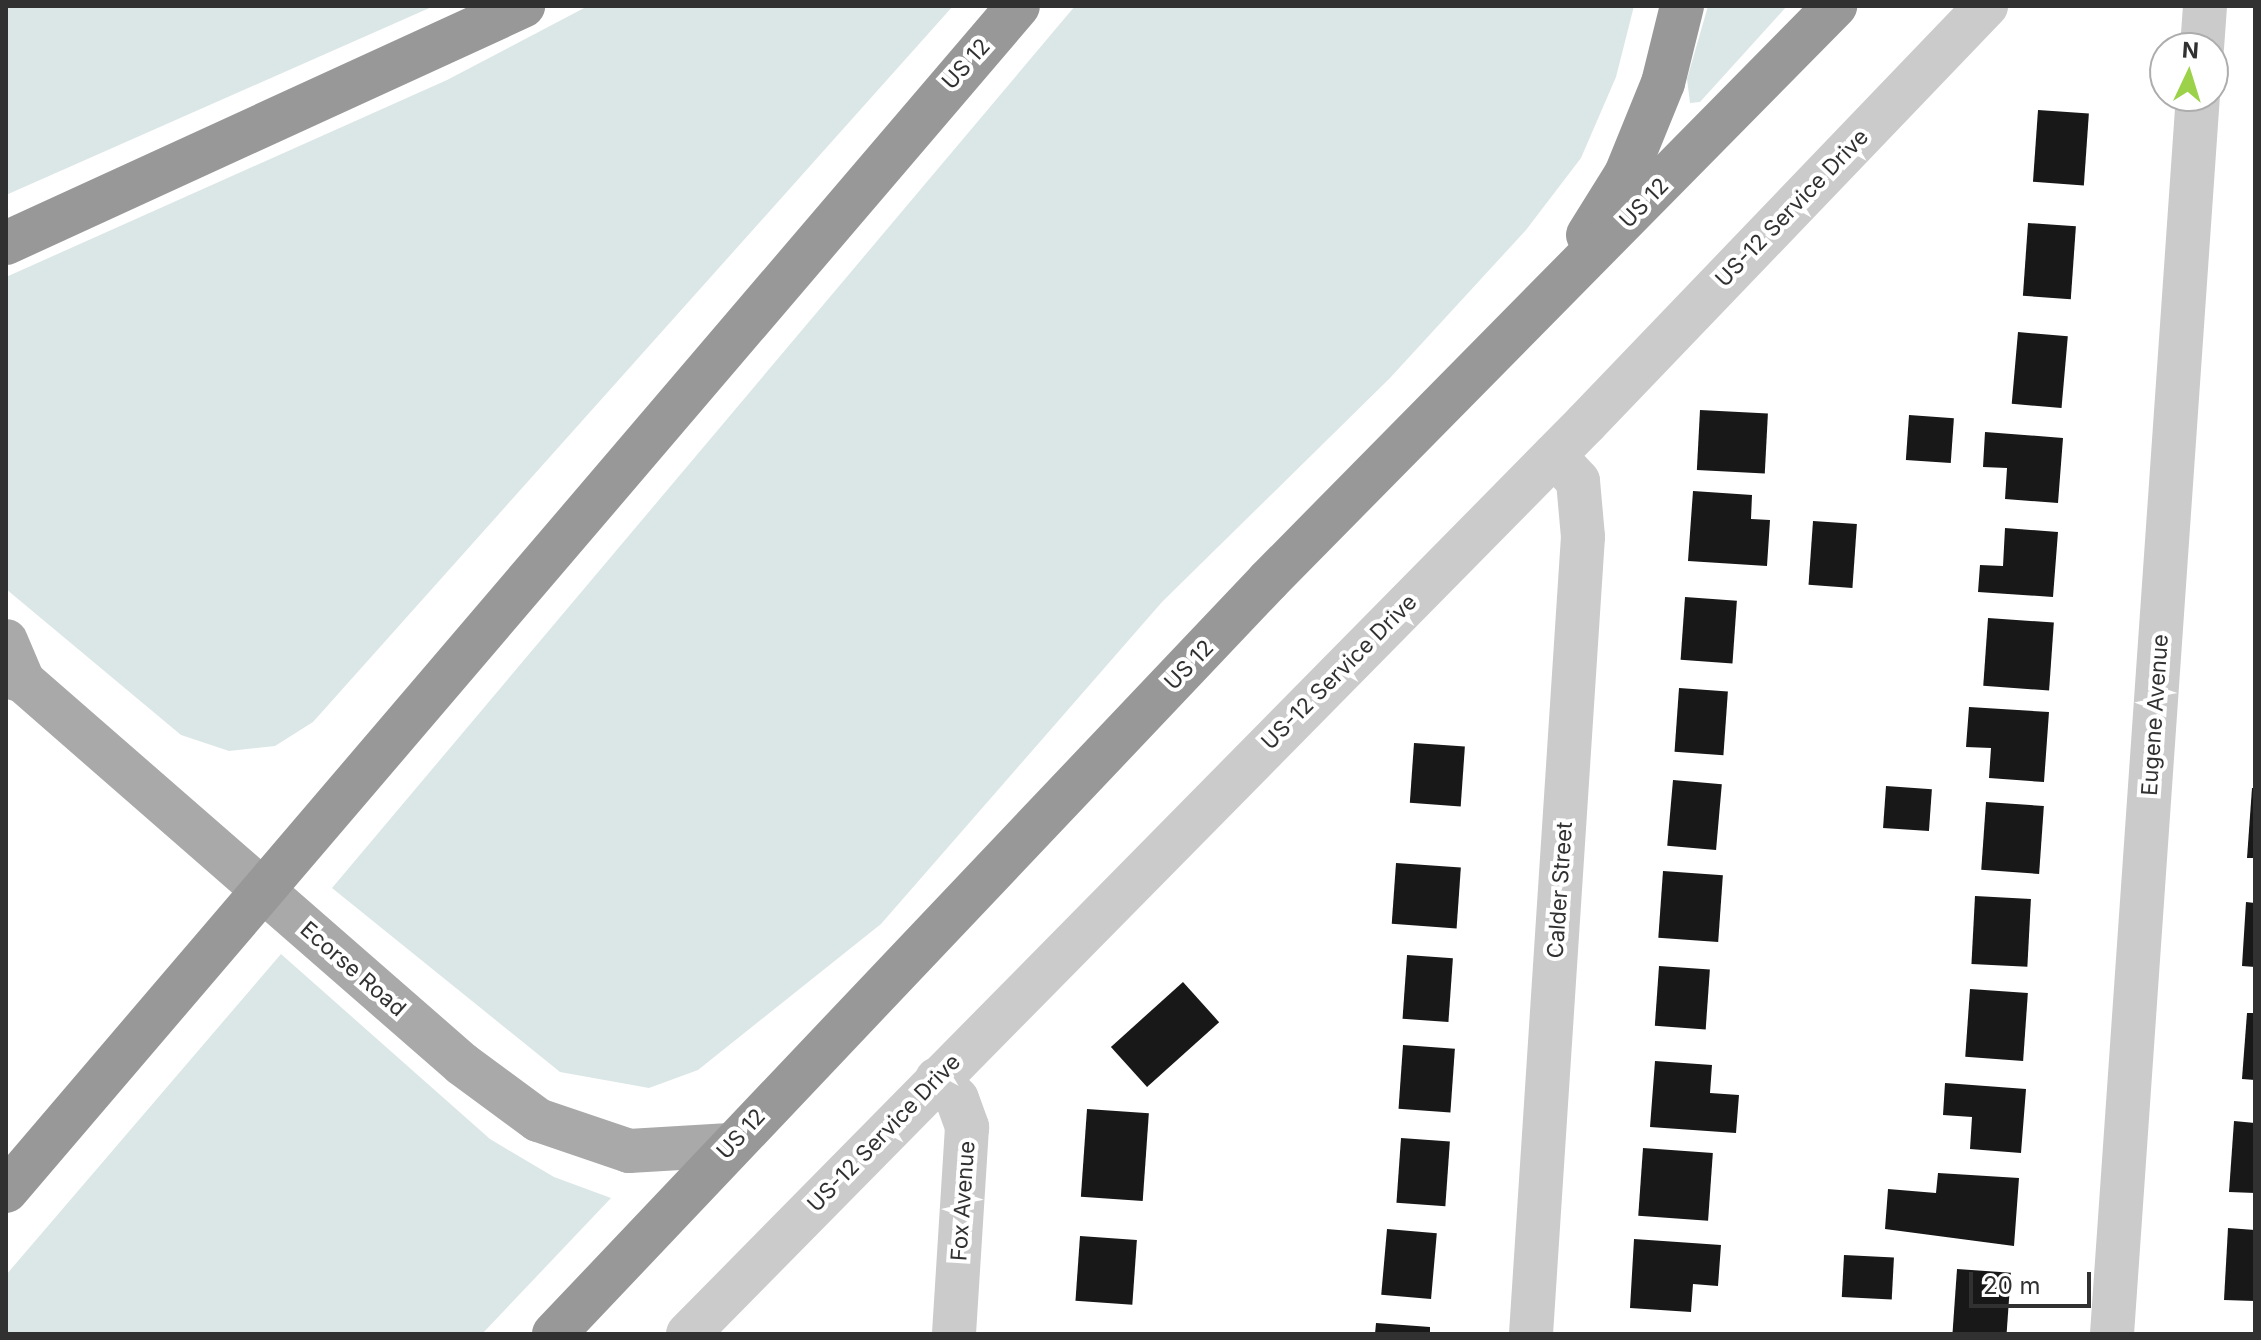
<!DOCTYPE html>
<html>
<head>
<meta charset="utf-8">
<style>
  body { margin:0 }
  #map { position:relative; width:2261px; height:1340px; overflow:hidden; background:#fff; font-family:Inter,sans-serif }
  div>[style] { position:absolute }
  [style*='--x'] { left:calc(var(--x)*1px); top:calc(var(--y)*1px); width:calc(var(--w)*1px); rotate:calc(var(--a)*1deg) }
  .green>* { inset:0; background:#dbe7e6 }
  .building>* { inset:0; background:#181818; transform-origin:0 0 }
  .minor>* { height:44px; margin:-22px; padding:0 22px; transform-origin:22px; border-radius:22px; background:#cbcbcb }
  .major>* { height:44px; margin:-22px; padding:0 22px; transform-origin:22px; border-radius:22px; background:#a9a9a9 }
  .highway>* { height:44px; margin:-22px; padding:0 22px; transform-origin:22px; border-radius:22px; background:#989898 }
  span { translate:-50% -50%; white-space:nowrap; text-align:center; line-height:1.15; -webkit-text-stroke:8px #fff; paint-order:stroke }
  .street-label { font-size:22px; color:#313131 }
  .frame { position:absolute; inset:0; border:8px solid #313131; pointer-events:none }
  .north { position:absolute; left:2149px; top:32px; width:80px; height:80px; box-sizing:border-box; background:#fff; border:2px solid #adadad; border-radius:50%; rotate:4deg; font-size:22px; font-weight:700; line-height:32px; text-align:center; color:#313131 }
  .north::after { content:''; display:block; margin:auto; width:28px; height:36px; background:#9cd14a; clip-path:polygon(50% 0,100% 100%,50% 72%,0 100%) }
  .scale { position:absolute; left:1969px; top:1272px; width:122px; height:36px; box-sizing:border-box; border:4px solid #313131; border-top:0; padding-left:10px; font-size:24px; line-height:28px; white-space:nowrap; color:#313131; -webkit-text-stroke:6px #fff; paint-order:stroke }
</style>
</head>
<body>
<div id="map">
  <div class="green">
    <div style="clip-path:polygon(6px 6px,434px 6px,6px 195px)"></div>
    <div style="clip-path:polygon(588px 6px,953px 6px,313px 722px,275px 746px,229px 751px,181px 735px,6px 589px,6px 277px,447px 80px)"></div>
    <div style="clip-path:polygon(1075px 6px,1634px 6px,1616px 77px,1581px 158px,1526px 230px,1390px 378px,1162px 602px,881px 924px,698px 1070px,649px 1088px,560px 1072px,332px 888px)"></div>
    <div style="clip-path:polygon(1708px 6px,1787px 6px,1700px 102px,1690px 103px,1687px 79px)"></div>
    <div style="clip-path:polygon(281px 954px,490px 1139px,554px 1177px,611px 1198px,482px 1334px,6px 1334px,6px 1275px)"></div>
  </div>
  <div class="building">
    <div style="left:2038px;top:110px;width:51px;height:72px;rotate:4deg"></div>
    <div style="left:2028px;top:223px;width:48px;height:73px;rotate:4deg"></div>
    <div style="left:2018px;top:332px;width:50px;height:72px;rotate:5deg"></div>
    <div style="left:1700px;top:410px;width:68px;height:60px;rotate:3deg"></div>
    <div style="left:1909px;top:415px;width:45px;height:45px;rotate:4deg"></div>
    <div style="clip-path:polygon(1985px 432px,2063px 438px,2058px 503px,2005px 499px,2007px 468px,1983px 467px)"></div>
    <div style="clip-path:polygon(1693px 491px,1752px 495px,1751px 519px,1770px 520px,1767px 566px,1688px 561px)"></div>
    <div style="left:1813px;top:521px;width:44px;height:64px;rotate:4deg"></div>
    <div style="clip-path:polygon(2005px 528px,2058px 532px,2053px 597px,1978px 592px,1980px 565px,2003px 566px)"></div>
    <div style="left:1685px;top:597px;width:52px;height:63px;rotate:4deg"></div>
    <div style="left:1988px;top:618px;width:66px;height:68px;rotate:4deg"></div>
    <div style="left:1679px;top:688px;width:49px;height:64px;rotate:4deg"></div>
    <div style="clip-path:polygon(1969px 707px,2049px 712px,2044px 782px,1989px 778px,1991px 748px,1966px 747px)"></div>
    <div style="left:1414px;top:743px;width:51px;height:60px;rotate:4deg"></div>
    <div style="left:1673px;top:780px;width:49px;height:66px;rotate:5deg"></div>
    <div style="left:1886px;top:786px;width:46px;height:42px;rotate:4deg"></div>
    <div style="clip-path:polygon(2252px 788px,2255px 788px,2255px 858px,2247px 858px)"></div>
    <div style="left:1986px;top:802px;width:58px;height:68px;rotate:4deg"></div>
    <div style="left:1396px;top:863px;width:65px;height:61px;rotate:4deg"></div>
    <div style="left:1663px;top:871px;width:60px;height:67px;rotate:4deg"></div>
    <div style="left:1975px;top:896px;width:56px;height:68px;rotate:3deg"></div>
    <div style="clip-path:polygon(2246px 902px,2255px 903px,2255px 967px,2242px 966px)"></div>
    <div style="left:1407px;top:955px;width:46px;height:64px;rotate:4deg"></div>
    <div style="left:1659px;top:966px;width:51px;height:60px;rotate:4deg"></div>
    <div style="left:1183px;top:982px;width:54px;height:97px;rotate:48deg"></div>
    <div style="left:1970px;top:989px;width:58px;height:68px;rotate:4deg"></div>
    <div style="clip-path:polygon(2247px 1013px,2255px 1013px,2255px 1080px,2242px 1079px)"></div>
    <div style="left:1403px;top:1045px;width:52px;height:64px;rotate:4deg"></div>
    <div style="clip-path:polygon(1655px 1061px,1712px 1065px,1710px 1093px,1739px 1095px,1736px 1133px,1650px 1127px)"></div>
    <div style="clip-path:polygon(1945px 1083px,2026px 1089px,2021px 1153px,1970px 1149px,1972px 1117px,1943px 1115px)"></div>
    <div style="left:1087px;top:1109px;width:62px;height:88px;rotate:4deg"></div>
    <div style="clip-path:polygon(2234px 1121px,2255px 1123px,2255px 1193px,2229px 1192px)"></div>
    <div style="left:1401px;top:1138px;width:49px;height:65px;rotate:4deg"></div>
    <div style="left:1643px;top:1148px;width:70px;height:68px;rotate:4deg"></div>
    <div style="clip-path:polygon(1938px 1173px,2019px 1178px,2014px 1246px,1885px 1229px,1888px 1189px,1936px 1193px)"></div>
    <div style="clip-path:polygon(2228px 1228px,2255px 1230px,2255px 1301px,2224px 1300px)"></div>
    <div style="left:1387px;top:1229px;width:50px;height:66px;rotate:5deg"></div>
    <div style="left:1080px;top:1236px;width:57px;height:65px;rotate:4deg"></div>
    <div style="clip-path:polygon(1634px 1239px,1721px 1245px,1718px 1286px,1693px 1284px,1691px 1312px,1630px 1308px)"></div>
    <div style="left:1844px;top:1255px;width:50px;height:42px;rotate:3deg"></div>
    <div style="left:1957px;top:1269px;width:54px;height:65px;rotate:4deg"></div>
    <div style="clip-path:polygon(1376px 1323px,1430px 1327px,1430px 1334px,1375px 1334px)"></div>
  </div>
  <div class="minor">
    <div style="--x:2202;--y:48;--w:42;--a:-85.9"></div>
    <div style="--x:937;--y:1079;--w:28;--a:45"></div>
    <div style="--x:957;--y:1099;--w:30;--a:70"></div>
    <div style="--x:967;--y:1127;--w:207;--a:93.6"></div>
    <div style="--x:688;--y:1334;--w:1279;--a:-45.41"></div>
    <div style="--x:1586;--y:423;--w:578;--a:-46.19"></div>
    <div style="--x:1531;--y:1334;--w:799;--a:-86.27"></div>
    <div style="--x:1583;--y:537;--w:56;--a:-95.1"></div>
    <div style="--x:1578;--y:481;--w:35;--a:-133"></div>
    <div style="--x:2112;--y:1334;--w:1241;--a:-86.03"></div>
  </div>
  <div class="major">
    <div style="--x:6;--y:641;--w:43;--a:67"></div>
    <div style="--x:6;--y:676;--w:18;--a:16"></div>
    <div style="--x:23;--y:681;--w:583;--a:41.1"></div>
    <div style="--x:462;--y:1064;--w:94;--a:36.4"></div>
    <div style="--x:538;--y:1120;--w:96;--a:18.8"></div>
    <div style="--x:629;--y:1151;--w:101;--a:-3.4"></div>
  </div>
  <div class="highway">
    <div style="--x:1588;--y:235;--w:72;--a:-58.1"></div>
    <div style="--x:1626;--y:174;--w:98;--a:-67.9"></div>
    <div style="--x:1663;--y:83;--w:79;--a:-76.1"></div>
    <div style="--x:6;--y:243;--w:569;--a:-24.63"></div>
    <div style="--x:6;--y:1191;--w:1558;--a:-49.5"></div>
    <div style="--x:554;--y:1334;--w:1038;--a:-46.52"></div>
    <div style="--x:1268;--y:581;--w:808;--a:-45.4"></div>
  </div>
  <div class="street-label">
    <span style="left:966px;top:64px;rotate:-48deg">US 12</span>
    <span style="left:1644px;top:203px;rotate:-46deg">US 12</span>
    <span style="left:1792px;top:208px;rotate:-46deg">US-12 Service Drive</span>
    <span style="left:1189px;top:665px;rotate:-46deg">US 12</span>
    <span style="left:1339px;top:672px;rotate:-45deg">US-12 Service Drive</span>
    <span style="left:2155px;top:715px;rotate:-86deg">Eugene Avenue</span>
    <span style="left:1560px;top:890px;rotate:-86deg">Calder Street</span>
    <span style="left:353px;top:969px;rotate:41deg">Ecorse Road</span>
    <span style="left:884px;top:1133px;rotate:-46deg">US-12 Service Drive</span>
    <span style="left:741px;top:1134px;rotate:-47deg">US 12</span>
    <span style="left:963px;top:1201px;rotate:-86deg">Fox Avenue</span>
  </div>
  <div class="frame"></div>
  <div class="north">N</div>
  <div class="scale">20 m</div>
</div>
</body>
</html>
